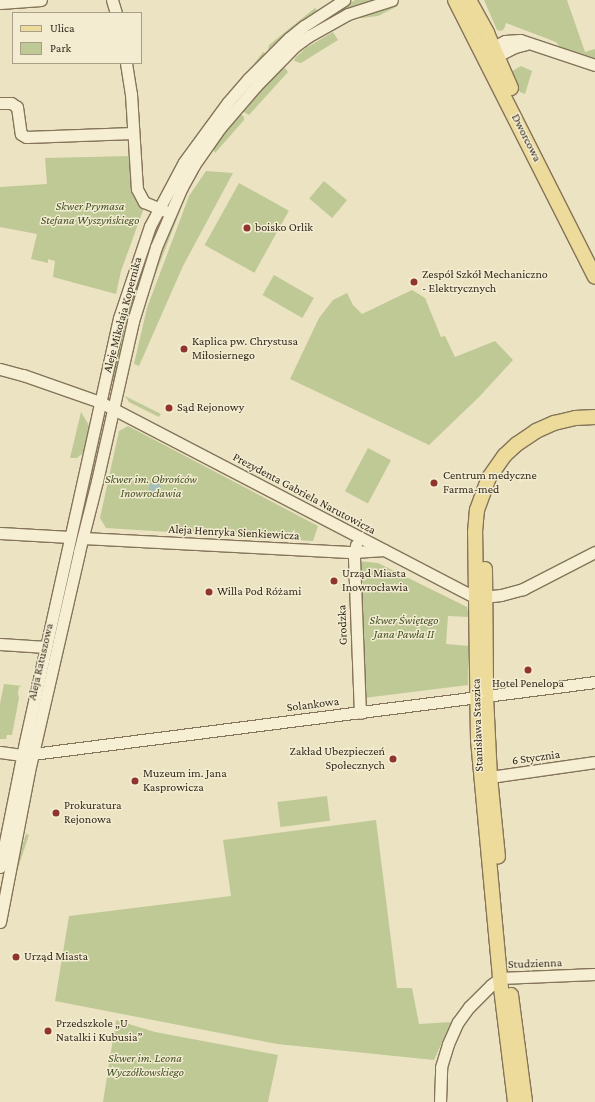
<!DOCTYPE html>
<html>
<head>
<meta charset="utf-8">
<style>
  body { margin:0 }
  #map { position:relative; width:595px; height:1102px; overflow:hidden; background:#ebe3c1; font-family:"Crimson Pro",serif }
  div>[style] { position:absolute }
  [style*='--x'] { left:calc(var(--x)*1px); top:calc(var(--y)*1px); width:calc(var(--w)*1px); rotate:calc(var(--a)*1deg) }
  .green>* { inset:0; background:#bec996; transform-origin:0 0 }
  .water>* { inset:0; background:#a4beb9 }
  .round { border-radius:50% }
  .roads { filter:drop-shadow(1px 0 #84745a) drop-shadow(-1px 0 #84745a) drop-shadow(0 1px #84745a) drop-shadow(0 -1px #84745a) }
  .minor>* { height:11px; margin:-5.5px; padding:0 5.5px; transform-origin:5.5px; border-radius:5.5px; background:#f7efd4 }
  .major>* { height:14px; margin:-7px; padding:0 7px; transform-origin:7px; border-radius:7px; background:#eddb9b }
  .dots>* { width:11px; height:11px; translate:-50% -50%; box-sizing:border-box; border:2px solid #f3ecd1; border-radius:50% }
  span { translate:-50% -50%; white-space:nowrap; text-align:center; line-height:1.15; -webkit-text-stroke:3px #f3ecd1; paint-order:stroke }
  .street-label { font-size:12px; color:#342b1d }
  .park-label { font-size:12px; color:#415025; font-style:italic }
  .poi-label { font-size:12px; color:#342b1d }
  .left { translate:0 -50%; text-align:left }
  .right { translate:-100% -50%; text-align:right }
  .legend { position:absolute; left:12px; top:12px; width:130px; height:52px; box-sizing:border-box; background:#f3ecd1; border:1px solid #a79f89; margin:0; padding:5px 7px; list-style:none; font-size:12px; color:#342b1d }
  .legend li { display:flex; align-items:center; gap:8px; height:20px }
  .legend b { width:20px; border:1px solid #a79f89 }
</style>
</head>
<body>
<div id="map">
  <div class="green">
    <div style="clip-path:polygon(355px 0,375px 0,288px 46px,306px 30px)"></div>
    <div style="clip-path:polygon(484px 0,567px 0,585px 52px,595px 49px,595px 58px,560px 47px,556px 42px,506px 23px,504px 29px,501px 31px,497px 30px)"></div>
    <div style="clip-path:polygon(397px 4px,398px 6px,378px 16px,362px 18px,360px 16px,381px 7px)"></div>
    <div style="clip-path:polygon(315px 8px,317px 10px,309px 17px,270px 52px,268px 50px,269px 45px)"></div>
    <div style="clip-path:polygon(333px 32px,338px 40px,301px 63px,294px 61px,295px 58px,306px 48px)"></div>
    <div style="left:263px;top:52px;width:5px;height:59px;rotate:37deg"></div>
    <div style="clip-path:polygon(521px 66px,532px 71px,525px 94px,520px 92px,509px 73px)"></div>
    <div style="clip-path:polygon(279px 68px,281px 70px,285px 68px,288px 72px,249px 115px,240px 110px)"></div>
    <div style="clip-path:polygon(238px 112px,244px 117px,244px 120px,215px 153px,213px 148px,214px 143px)"></div>
    <div style="clip-path:polygon(131px 156px,145px 205px,121px 271px,116px 294px,53px 277px,55px 261px,48px 259px,48px 263px,31px 259px,37px 234px,0 227px,0 187px,47px 184px,45px 158px)"></div>
    <div style="clip-path:polygon(197px 169px,199px 172px,187px 193px,142px 309px,150px 275px,185px 190px)"></div>
    <div style="clip-path:polygon(206px 171px,233px 173px,183px 266px,139px 366px,134px 364px,147px 308px,189px 196px)"></div>
    <div style="left:324px;top:181px;width:30px;height:23px;rotate:40deg"></div>
    <div style="left:239px;top:183px;width:57px;height:71px;rotate:29deg"></div>
    <div style="clip-path:polygon(160px 219px,133px 292px,129px 322px,115px 383px,112px 382px,126px 319px,128px 302px,148px 240px)"></div>
    <div style="left:274px;top:275px;width:46px;height:23px;rotate:30deg"></div>
    <div style="clip-path:polygon(412px 290px,425px 298px,441px 337px,445px 336px,455px 357px,495px 341px,513px 360px,479px 397px,429px 445px,290px 379px,319px 318px,333px 300px,347px 293px,353px 305px,362px 314px)"></div>
    <div style="clip-path:polygon(125px 396px,161px 414px,159px 417px,129px 402px)"></div>
    <div style="clip-path:polygon(81px 412px,90px 427px,84px 452px,77px 458px,70px 458px)"></div>
    <div style="clip-path:polygon(128px 426px,318px 526px,313px 541px,106px 528px,100px 518px,119px 431px)"></div>
    <div style="left:368px;top:448px;width:26px;height:49px;rotate:28deg"></div>
    <div style="clip-path:polygon(358px 561px,378px 563px,467px 607px,469px 617px,448px 616px,446px 644px,469px 646px,468px 685px,364px 698px)"></div>
    <div style="clip-path:polygon(4px 684px,22px 686px,19px 687px,18px 693px,19px 698px,12px 735px,7px 735px,6px 739px,0 739px,0 704px)"></div>
    <div style="left:327px;top:796px;width:25px;height:50px;rotate:83deg"></div>
    <div style="clip-path:polygon(376px 820px,397px 988px,412px 988px,419px 1024px,451px 1022px,434px 1060px,277px 1044px,55px 1001px,69px 916px,231px 896px,223px 840px)"></div>
    <div style="left:26px;top:834px;width:3px;height:46px;rotate:18deg"></div>
    <div style="clip-path:polygon(116px 1020px,155px 1032px,278px 1055px,268px 1102px,103px 1102px)"></div>
  </div>
  <div class="water">
    <div class="round" style="left:149px;top:482px;width:12px;height:12px"></div>
  </div>
  <div class="roads">
    <div class="minor">
      <div style="--x:112;--y:0;--w:14;--a:73"></div>
      <div style="--x:0;--y:3;--w:41;--a:-4.2"></div>
      <div style="--x:486;--y:51;--w:21;--a:-28"></div>
      <div style="--x:505;--y:41;--w:15;--a:-4"></div>
      <div style="--x:520;--y:40;--w:79;--a:18.4"></div>
      <div style="--x:491;--y:59;--w:27;--a:-27"></div>
      <div style="--x:515;--y:47;--w:11;--a:-15"></div>
      <div style="--x:126;--y:63;--w:31;--a:81"></div>
      <div style="--x:131;--y:94;--w:95;--a:86.4"></div>
      <div style="--x:137;--y:189;--w:15;--a:62"></div>
      <div style="--x:144;--y:202;--w:23;--a:23"></div>
      <div style="--x:0;--y:103;--w:11;--a:0"></div>
      <div style="--x:11;--y:103;--w:7;--a:34"></div>
      <div style="--x:17;--y:107;--w:27;--a:82"></div>
      <div style="--x:21;--y:134;--w:6;--a:31"></div>
      <div style="--x:26;--y:137;--w:107;--a:-2.1"></div>
      <div style="--x:0;--y:369;--w:24;--a:15"></div>
      <div style="--x:23;--y:375;--w:82;--a:19.3"></div>
      <div style="--x:100;--y:402;--w:424;--a:27.5"></div>
      <div style="--x:476;--y:598;--w:25;--a:-7"></div>
      <div style="--x:501;--y:595;--w:23;--a:-15"></div>
      <div style="--x:523;--y:589;--w:81;--a:-27.2"></div>
      <div style="--x:0;--y:533;--w:70;--a:3.3"></div>
      <div style="--x:83;--y:538;--w:271;--a:3"></div>
      <div style="--x:354;--y:552;--w:30;--a:-4"></div>
      <div style="--x:356;--y:545;--w:13;--a:99"></div>
      <div style="--x:354;--y:558;--w:155;--a:87.8"></div>
      <div style="--x:0;--y:644;--w:46;--a:3.7"></div>
      <div style="--x:0;--y:752;--w:22;--a:8"></div>
      <div style="--x:33;--y:754;--w:567;--a:-7.3"></div>
      <div style="--x:483;--y:778;--w:113;--a:-8.1"></div>
      <div style="--x:0;--y:867;--w:127;--a:-78.7"></div>
      <div style="--x:25;--y:742;--w:434;--a:-77.5"></div>
      <div style="--x:119;--y:318;--w:97;--a:-71.4"></div>
      <div style="--x:150;--y:226;--w:72;--a:-62"></div>
      <div style="--x:184;--y:162;--w:74;--a:-53.7"></div>
      <div style="--x:228;--y:102;--w:30;--a:-49"></div>
      <div style="--x:248;--y:79;--w:58;--a:-45"></div>
      <div style="--x:289;--y:38;--w:19;--a:-39"></div>
      <div style="--x:304;--y:26;--w:48;--a:-33"></div>
      <div style="--x:0;--y:922;--w:154;--a:-79.1"></div>
      <div style="--x:29;--y:771;--w:225;--a:-77.1"></div>
      <div style="--x:79;--y:552;--w:73;--a:-75.8"></div>
      <div style="--x:97;--y:481;--w:164;--a:-77.3"></div>
      <div style="--x:133;--y:321;--w:77;--a:-72.7"></div>
      <div style="--x:156;--y:247;--w:65;--a:-66.6"></div>
      <div style="--x:182;--y:187;--w:25;--a:-61"></div>
      <div style="--x:194;--y:165;--w:45;--a:-54.9"></div>
      <div style="--x:220;--y:128;--w:55;--a:-49.4"></div>
      <div style="--x:256;--y:86;--w:56;--a:-45.7"></div>
      <div style="--x:295;--y:46;--w:17;--a:-36"></div>
      <div style="--x:309;--y:36;--w:45;--a:-29.4"></div>
      <div style="--x:348;--y:14;--w:46;--a:-17.7"></div>
      <div style="--x:440;--y:1102;--w:35;--a:-88"></div>
      <div style="--x:441;--y:1067;--w:24;--a:-73"></div>
      <div style="--x:448;--y:1044;--w:24;--a:-66"></div>
      <div style="--x:458;--y:1022;--w:19;--a:-54"></div>
      <div style="--x:469;--y:1007;--w:31;--a:-45"></div>
      <div style="--x:491;--y:985;--w:11;--a:-38"></div>
      <div style="--x:500;--y:978;--w:95;--a:-2.4"></div>
    </div>
    <div class="major">
      <div style="--x:455;--y:0;--w:310;--a:63.2"></div>
      <div style="--x:469;--y:0;--w:38;--a:61"></div>
      <div style="--x:487;--y:33;--w:60;--a:66.4"></div>
      <div style="--x:485;--y:569;--w:127;--a:89.5"></div>
      <div style="--x:486;--y:696;--w:81;--a:87.2"></div>
      <div style="--x:490;--y:777;--w:80;--a:84.3"></div>
      <div style="--x:511;--y:995;--w:108;--a:82.5"></div>
      <div style="--x:515;--y:1102;--w:115;--a:-97"></div>
      <div style="--x:501;--y:988;--w:249;--a:-95.3"></div>
      <div style="--x:478;--y:740;--w:208;--a:-90.8"></div>
      <div style="--x:475;--y:532;--w:22;--a:-85"></div>
      <div style="--x:477;--y:510;--w:33;--a:-70"></div>
      <div style="--x:488;--y:479;--w:29;--a:-55"></div>
      <div style="--x:505;--y:455;--w:16;--a:-43"></div>
      <div style="--x:517;--y:444;--w:23;--a:-34"></div>
      <div style="--x:536;--y:431;--w:20;--a:-24"></div>
      <div style="--x:554;--y:423;--w:22;--a:-13"></div>
      <div style="--x:575;--y:418;--w:20;--a:-3"></div>
    </div>
  </div>
  <div class="dots">
    <div style="left:247px;top:228px;background:#90352d"></div>
    <div style="left:414px;top:282px;background:#90352d"></div>
    <div style="left:184px;top:349px;background:#90352d"></div>
    <div style="left:169px;top:408px;background:#90352d"></div>
    <div style="left:434px;top:483px;background:#90352d"></div>
    <div style="left:334px;top:581px;background:#90352d"></div>
    <div style="left:209px;top:592px;background:#90352d"></div>
    <div style="left:528px;top:670px;background:#90352d"></div>
    <div style="left:393px;top:759px;background:#90352d"></div>
    <div style="left:135px;top:781px;background:#90352d"></div>
    <div style="left:56px;top:813px;background:#90352d"></div>
    <div style="left:16px;top:957px;background:#90352d"></div>
    <div style="left:48px;top:1031px;background:#90352d"></div>
  </div>
  <div class="street-label">
    <span style="left:526px;top:138px;rotate:63deg">Dworcowa</span>
    <span style="left:123px;top:315px;rotate:-75deg">Aleje Mikołaja Kopernika</span>
    <span style="left:304px;top:494px;rotate:28deg">Prezydenta Gabriela Narutowicza</span>
    <span style="left:234px;top:533px;rotate:3deg">Aleja Henryka Sienkiewicza</span>
    <span style="left:343px;top:625px;rotate:-92deg">Grodzka</span>
    <span style="left:41px;top:662px;rotate:-77deg">Aleja Ratuszowa</span>
    <span style="left:313px;top:705px;rotate:-7deg">Solankowa</span>
    <span style="left:478px;top:725px;rotate:-92deg">Stanisława Staszica</span>
    <span style="left:536px;top:758px;rotate:-8deg">6 Stycznia</span>
    <span style="left:535px;top:964px;rotate:-2deg">Studzienna</span>
  </div>
  <div class="park-label">
    <span style="left:90px;top:214px">Skwer Prymasa<br>Stefana Wyszyńskiego</span>
    <span style="left:151px;top:487px">Skwer im. Obrońców<br>Inowrocławia</span>
    <span style="left:404px;top:628px">Skwer Świętego<br>Jana Pawła II</span>
    <span style="left:145px;top:1066px">Skwer im. Leona<br>Wyczółkowskiego</span>
  </div>
  <div class="poi-label">
    <span class="left" style="left:255px;top:228px">boisko Orlik</span>
    <span class="left" style="left:422px;top:282px">Zespół Szkół Mechaniczno<br>- Elektrycznych</span>
    <span class="left" style="left:192px;top:349px">Kaplica pw. Chrystusa<br>Miłosiernego</span>
    <span class="left" style="left:177px;top:408px">Sąd Rejonowy</span>
    <span class="left" style="left:443px;top:483px">Centrum medyczne<br>Farma-med</span>
    <span class="left" style="left:342px;top:581px">Urząd Miasta<br>Inowrocławia</span>
    <span class="left" style="left:217px;top:592px">Willa Pod Różami</span>
    <span style="left:528px;top:684px">Hotel Penelopa</span>
    <span class="right" style="left:385px;top:759px">Zakład Ubezpieczeń<br>Społecznych</span>
    <span class="left" style="left:143px;top:781px">Muzeum im. Jana<br>Kasprowicza</span>
    <span class="left" style="left:64px;top:813px">Prokuratura<br>Rejonowa</span>
    <span class="left" style="left:24px;top:957px">Urząd Miasta</span>
    <span class="left" style="left:56px;top:1031px">Przedszkole „U<br>Natalki i Kubusia”</span>
  </div>
  <ul class="legend">
  <li><b style="height:5px;background:#eddb9b"></b>Ulica</li>
  <li><b style="height:11px;background:#bec996"></b>Park</li>
  </ul>
</div>
</body>
</html>
